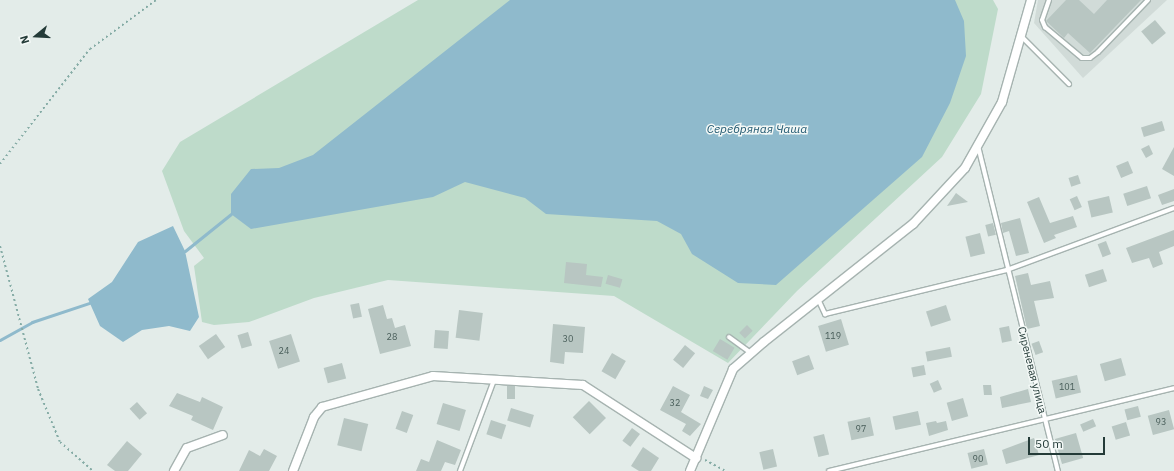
<!DOCTYPE html>
<html>
<head>
<meta charset="utf-8">
<style>
  body { margin:0 }
  #map { position:relative; width:1174px; height:471px; overflow:hidden; background:#e3ece9; font-family:"IBM Plex Sans",sans-serif }
  div>[style] { position:absolute }
  [style*='--x'] { left:calc(var(--x)*1px); top:calc(var(--y)*1px); width:calc(var(--w)*1px); rotate:calc(var(--a)*1deg) }
  .built>* { inset:0; background:#d1dbd8 }
  .green>* { inset:0; background:#bedbca }
  .water>* { inset:0; background:#8fbacc }
  .stream>* { height:3px; margin:-1.5px; padding:0 1.5px; transform-origin:1.5px; border-radius:1.5px; background:#8fbacc }
  .building>* { inset:0; background:#b8c6c2; transform-origin:0 0 }
  .path>* { height:2px; margin-top:-1px; transform-origin:0; background:repeating-linear-gradient(90deg,#86aca6 0 2px,transparent 0 5px) }
  .roads { filter:drop-shadow(1px 0 #a6b3b0) drop-shadow(-1px 0 #a6b3b0) drop-shadow(0 1px #a6b3b0) drop-shadow(0 -1px #a6b3b0) }
  .lane>* { height:4px; margin:-2px; padding:0 2px; transform-origin:2px; border-radius:2px; background:#fff }
  .street>* { height:8px; margin:-4px; padding:0 4px; transform-origin:4px; border-radius:4px; background:#fff }
  span { translate:-50% -50%; white-space:nowrap; text-align:center; line-height:1.15; -webkit-text-stroke:3px #f3f8f6; paint-order:stroke }
  .number-label { font-size:9px; color:#495e5a }
  .number-label span { -webkit-text-stroke-width:0 }
  .street-label { font-size:11px; color:#243b38 }
  .water-label { font-size:12px; color:#235a72; font-style:italic }
  .north { position:absolute; left:16px; top:16px; width:40px; height:40px; -webkit-text-stroke:3px #f3f8f6; paint-order:stroke; rotate:252deg; font-size:11px; font-weight:700; line-height:16px; text-align:center; color:#243b38 }
  .north::after { content:''; display:block; margin:auto; width:14px; height:18px; background:#243b38; clip-path:polygon(50% 0,100% 100%,50% 72%,0 100%) }
  .scale { position:absolute; left:1028px; top:437px; width:77px; height:18px; box-sizing:border-box; border:2px solid #243b38; border-top:0; padding-left:5px; font-size:12px; line-height:14px; white-space:nowrap; color:#243b38; -webkit-text-stroke:3px #f3f8f6; paint-order:stroke }
</style>
</head>
<body>
<div id="map">
  <div class="built">
    <div style="clip-path:polygon(1038px 0,1167px 0,1083px 78px,1034px 23px)"></div>
  </div>
  <div class="green">
    <div style="clip-path:polygon(418px 0,993px 0,998px 9px,981px 94px,942px 157px,797px 291px,728px 363px,614px 296px,388px 280px,314px 298px,249px 322px,214px 325px,202px 322px,194px 266px,204px 258px,184px 231px,162px 171px,180px 142px)"></div>
  </div>
  <div class="water">
    <div style="clip-path:polygon(510px 0,955px 0,964px 21px,966px 56px,950px 103px,922px 157px,776px 285px,738px 283px,692px 254px,681px 234px,657px 221px,546px 214px,525px 198px,465px 182px,433px 197px,251px 229px,231px 214px,231px 194px,251px 169px,279px 168px,313px 155px)"></div>
    <div style="clip-path:polygon(173px 226px,185px 251px,199px 317px,190px 331px,169px 326px,142px 330px,123px 342px,100px 326px,88px 299px,112px 282px,138px 242px)"></div>
  </div>
  <div class="stream">
    <div style="--x:185;--y:251;--w:59;--a:-38.8"></div>
    <div style="--x:0;--y:340;--w:37;--a:-29"></div>
    <div style="--x:32;--y:322;--w:63;--a:-18.4"></div>
  </div>
  <div class="building">
    <div style="clip-path:polygon(1066px 0,1079px 0,1094px 14px,1107px 0,1141px 0,1090px 53px,1068px 33px,1064px 38px,1046px 21px)"></div>
    <div style="left:1155px;top:20px;width:17px;height:18px;rotate:50deg"></div>
    <div style="left:1162px;top:121px;width:10px;height:22px;rotate:73deg"></div>
    <div style="clip-path:polygon(1149px 145px,1153px 154px,1146px 158px,1141px 149px)"></div>
    <div style="clip-path:polygon(1174px 147px,1174px 176px,1162px 169px)"></div>
    <div style="left:1128px;top:161px;width:13px;height:13px;rotate:67deg"></div>
    <div style="left:1078px;top:175px;width:9px;height:10px;rotate:72deg"></div>
    <div style="left:1147px;top:186px;width:13px;height:25px;rotate:72deg"></div>
    <div style="clip-path:polygon(1174px 189px,1174px 201px,1162px 205px,1158px 195px)"></div>
    <div style="clip-path:polygon(956px 193px,968px 202px,947px 206px)"></div>
    <div style="left:1077px;top:196px;width:12px;height:8px;rotate:66deg"></div>
    <div style="left:1109px;top:196px;width:17px;height:22px;rotate:77deg"></div>
    <div style="clip-path:polygon(1039px 197px,1050px 223px,1073px 216px,1077px 227px,1054px 235px,1056px 238px,1044px 243px,1027px 202px)"></div>
    <div style="clip-path:polygon(1020px 218px,1029px 253px,1016px 256px,1009px 231px,1003px 233px,1001px 223px)"></div>
    <div style="left:993px;top:223px;width:12px;height:8px;rotate:76deg"></div>
    <div style="clip-path:polygon(1174px 230px,1174px 246px,1159px 252px,1163px 264px,1153px 268px,1149px 258px,1132px 263px,1126px 248px)"></div>
    <div style="left:980px;top:233px;width:21px;height:15px;rotate:76deg"></div>
    <div style="left:1106px;top:241px;width:14px;height:9px;rotate:69deg"></div>
    <div style="clip-path:polygon(566px 262px,587px 264px,586px 275px,603px 277px,601px 287px,564px 283px)"></div>
    <div style="left:1103px;top:269px;width:13px;height:19px;rotate:72deg"></div>
    <div style="clip-path:polygon(1028px 273px,1031px 285px,1050px 281px,1054px 298px,1034px 301px,1040px 326px,1027px 329px,1015px 276px)"></div>
    <div style="left:608px;top:275px;width:15px;height:9px;rotate:16deg"></div>
    <div style="left:359px;top:303px;width:14px;height:9px;rotate:78deg"></div>
    <div style="clip-path:polygon(383px 305px,387px 319px,392px 318px,395px 328px,405px 325px,411px 346px,380px 354px,368px 309px)"></div>
    <div style="left:946px;top:305px;width:16px;height:21px;rotate:72deg"></div>
    <div style="left:459px;top:310px;width:24px;height:28px;rotate:7deg"></div>
    <div style="left:841px;top:319px;width:27px;height:24px;rotate:73deg"></div>
    <div style="clip-path:polygon(553px 324px,585px 327px,583px 353px,565px 352px,564px 364px,550px 362px)"></div>
    <div style="left:747px;top:325px;width:8px;height:11px;rotate:45deg"></div>
    <div style="left:1009px;top:326px;width:15px;height:10px;rotate:79deg"></div>
    <div style="left:435px;top:330px;width:14px;height:18px;rotate:4deg"></div>
    <div style="left:248px;top:332px;width:14px;height:11px;rotate:73deg"></div>
    <div style="left:216px;top:334px;width:16px;height:21px;rotate:55deg"></div>
    <div style="left:291px;top:334px;width:29px;height:23px;rotate:72deg"></div>
    <div style="left:720px;top:339px;width:17px;height:14px;rotate:31deg"></div>
    <div style="left:1039px;top:341px;width:12px;height:8px;rotate:70deg"></div>
    <div style="left:685px;top:345px;width:13px;height:19px;rotate:39deg"></div>
    <div style="left:950px;top:347px;width:10px;height:25px;rotate:79deg"></div>
    <div style="left:612px;top:353px;width:16px;height:21px;rotate:30deg"></div>
    <div style="left:809px;top:355px;width:15px;height:18px;rotate:70deg"></div>
    <div style="left:1121px;top:358px;width:18px;height:22px;rotate:74deg"></div>
    <div style="left:342px;top:363px;width:16px;height:19px;rotate:75deg"></div>
    <div style="left:924px;top:365px;width:10px;height:13px;rotate:79deg"></div>
    <div style="left:1077px;top:375px;width:18px;height:26px;rotate:77deg"></div>
    <div style="left:938px;top:380px;width:10px;height:9px;rotate:66deg"></div>
    <div style="clip-path:polygon(983px 385px,991px 385px,992px 395px,984px 395px)"></div>
    <div style="left:507px;top:386px;width:8px;height:13px"></div>
    <div style="clip-path:polygon(673px 386px,690px 395px,681px 412px,701px 424px,690px 436px,682px 431px,686px 424px,660px 410px)"></div>
    <div style="clip-path:polygon(704px 386px,713px 390px,708px 399px,700px 396px)"></div>
    <div style="clip-path:polygon(1028px 389px,1031px 402px,1002px 408px,1000px 397px)"></div>
    <div style="clip-path:polygon(177px 393px,200px 402px,202px 397px,223px 407px,213px 430px,191px 420px,193px 416px,169px 406px)"></div>
    <div style="left:963px;top:398px;width:19px;height:17px;rotate:74deg"></div>
    <div style="left:589px;top:401px;width:24px;height:23px;rotate:45deg"></div>
    <div style="left:137px;top:402px;width:15px;height:10px;rotate:48deg"></div>
    <div style="left:443px;top:403px;width:24px;height:22px;rotate:17deg"></div>
    <div style="left:1138px;top:406px;width:11px;height:14px;rotate:75deg"></div>
    <div style="left:511px;top:408px;width:24px;height:13px;rotate:17deg"></div>
    <div style="left:1169px;top:410px;width:20px;height:22px;rotate:75deg"></div>
    <div style="left:402px;top:411px;width:12px;height:19px;rotate:20deg"></div>
    <div style="left:918px;top:411px;width:14px;height:26px;rotate:78deg"></div>
    <div style="left:870px;top:417px;width:19px;height:23px;rotate:78deg"></div>
    <div style="left:344px;top:418px;width:25px;height:28px;rotate:14deg"></div>
    <div style="left:1093px;top:419px;width:8px;height:14px;rotate:67deg"></div>
    <div style="left:491px;top:420px;width:16px;height:15px;rotate:18deg"></div>
    <div style="clip-path:polygon(936px 421px,937px 423px,946px 421px,948px 430px,929px 436px,926px 423px)"></div>
    <div style="left:1126px;top:422px;width:14px;height:15px;rotate:73deg"></div>
    <div style="left:632px;top:428px;width:10px;height:16px;rotate:37deg"></div>
    <div style="left:1076px;top:433px;width:26px;height:22px;rotate:74deg"></div>
    <div style="left:824px;top:434px;width:21px;height:11px;rotate:76deg"></div>
    <div style="clip-path:polygon(1034px 438px,1039px 455px,1006px 464px,1002px 450px)"></div>
    <div style="clip-path:polygon(437px 440px,461px 450px,455px 465px,445px 462px,441px 471px,416px 471px,421px 459px,429px 462px)"></div>
    <div style="clip-path:polygon(127px 441px,142px 454px,128px 471px,115px 471px,107px 465px)"></div>
    <div style="clip-path:polygon(643px 447px,659px 458px,651px 471px,639px 471px,631px 466px)"></div>
    <div style="clip-path:polygon(264px 449px,277px 456px,269px 471px,239px 471px,249px 450px,260px 456px)"></div>
    <div style="left:773px;top:449px;width:18px;height:14px;rotate:77deg"></div>
    <div style="left:984px;top:449px;width:16px;height:17px;rotate:76deg"></div>
  </div>
  <div class="path">
    <div style="--x:0;--y:164;--w:146;--a:-52"></div>
    <div style="--x:90;--y:49;--w:82;--a:-36.6"></div>
    <div style="--x:0;--y:246;--w:148;--a:75.1"></div>
    <div style="--x:38;--y:389;--w:57;--a:67.5"></div>
    <div style="--x:60;--y:442;--w:44;--a:41.3"></div>
    <div style="--x:705;--y:460;--w:24;--a:28"></div>
  </div>
  <div class="roads">
    <div class="lane">
      <div style="--x:1049;--y:0;--w:21;--a:109"></div>
      <div style="--x:1042;--y:20;--w:8;--a:67"></div>
      <div style="--x:1045;--y:27;--w:48;--a:40"></div>
      <div style="--x:1082;--y:58;--w:8;--a:0"></div>
      <div style="--x:1090;--y:58;--w:10;--a:-37"></div>
      <div style="--x:1098;--y:52;--w:72;--a:-46.1"></div>
      <div style="--x:1021;--y:36;--w:68;--a:45"></div>
      <div style="--x:978;--y:146;--w:335;--a:76.2"></div>
      <div style="--x:818;--y:299;--w:17;--a:65"></div>
      <div style="--x:825;--y:314;--w:187;--a:-13.6"></div>
      <div style="--x:1007;--y:270;--w:178;--a:-20.4"></div>
      <div style="--x:729;--y:337;--w:27;--a:36"></div>
      <div style="--x:460;--y:471;--w:97;--a:-69.5"></div>
      <div style="--x:829;--y:471;--w:355;--a:-13.5"></div>
    </div>
    <div class="street">
      <div style="--x:174;--y:471;--w:26;--a:-61"></div>
      <div style="--x:187;--y:448;--w:38;--a:-20"></div>
      <div style="--x:293;--y:471;--w:58;--a:-68.7"></div>
      <div style="--x:314;--y:417;--w:13;--a:-51"></div>
      <div style="--x:322;--y:407;--w:115;--a:-15.6"></div>
      <div style="--x:433;--y:376;--w:150;--a:3.4"></div>
      <div style="--x:583;--y:385;--w:135;--a:32.9"></div>
      <div style="--x:690;--y:471;--w:111;--a:-67.1"></div>
      <div style="--x:733;--y:369;--w:41;--a:-41.1"></div>
      <div style="--x:764;--y:342;--w:190;--a:-38.4"></div>
      <div style="--x:913;--y:224;--w:76;--a:-47.1"></div>
      <div style="--x:965;--y:168;--w:76;--a:-60.7"></div>
      <div style="--x:1002;--y:102;--w:106;--a:-74.1"></div>
    </div>
  </div>
  <div class="number-label">
    <span style="left:833px;top:336px">119</span>
    <span style="left:392px;top:337px">28</span>
    <span style="left:568px;top:339px">30</span>
    <span style="left:284px;top:351px">24</span>
    <span style="left:1067px;top:387px">101</span>
    <span style="left:675px;top:403px">32</span>
    <span style="left:1161px;top:422px">93</span>
    <span style="left:861px;top:429px">97</span>
    <span style="left:978px;top:459px">90</span>
  </div>
  <div class="street-label">
    <span style="left:1032px;top:370px;rotate:76deg">Сиреневая улица</span>
  </div>
  <div class="water-label">
    <span style="left:757px;top:129px">Серебряная Чаша</span>
  </div>
  <div class="north">N</div>
  <div class="scale">50 m</div>
</div>
</body>
</html>
